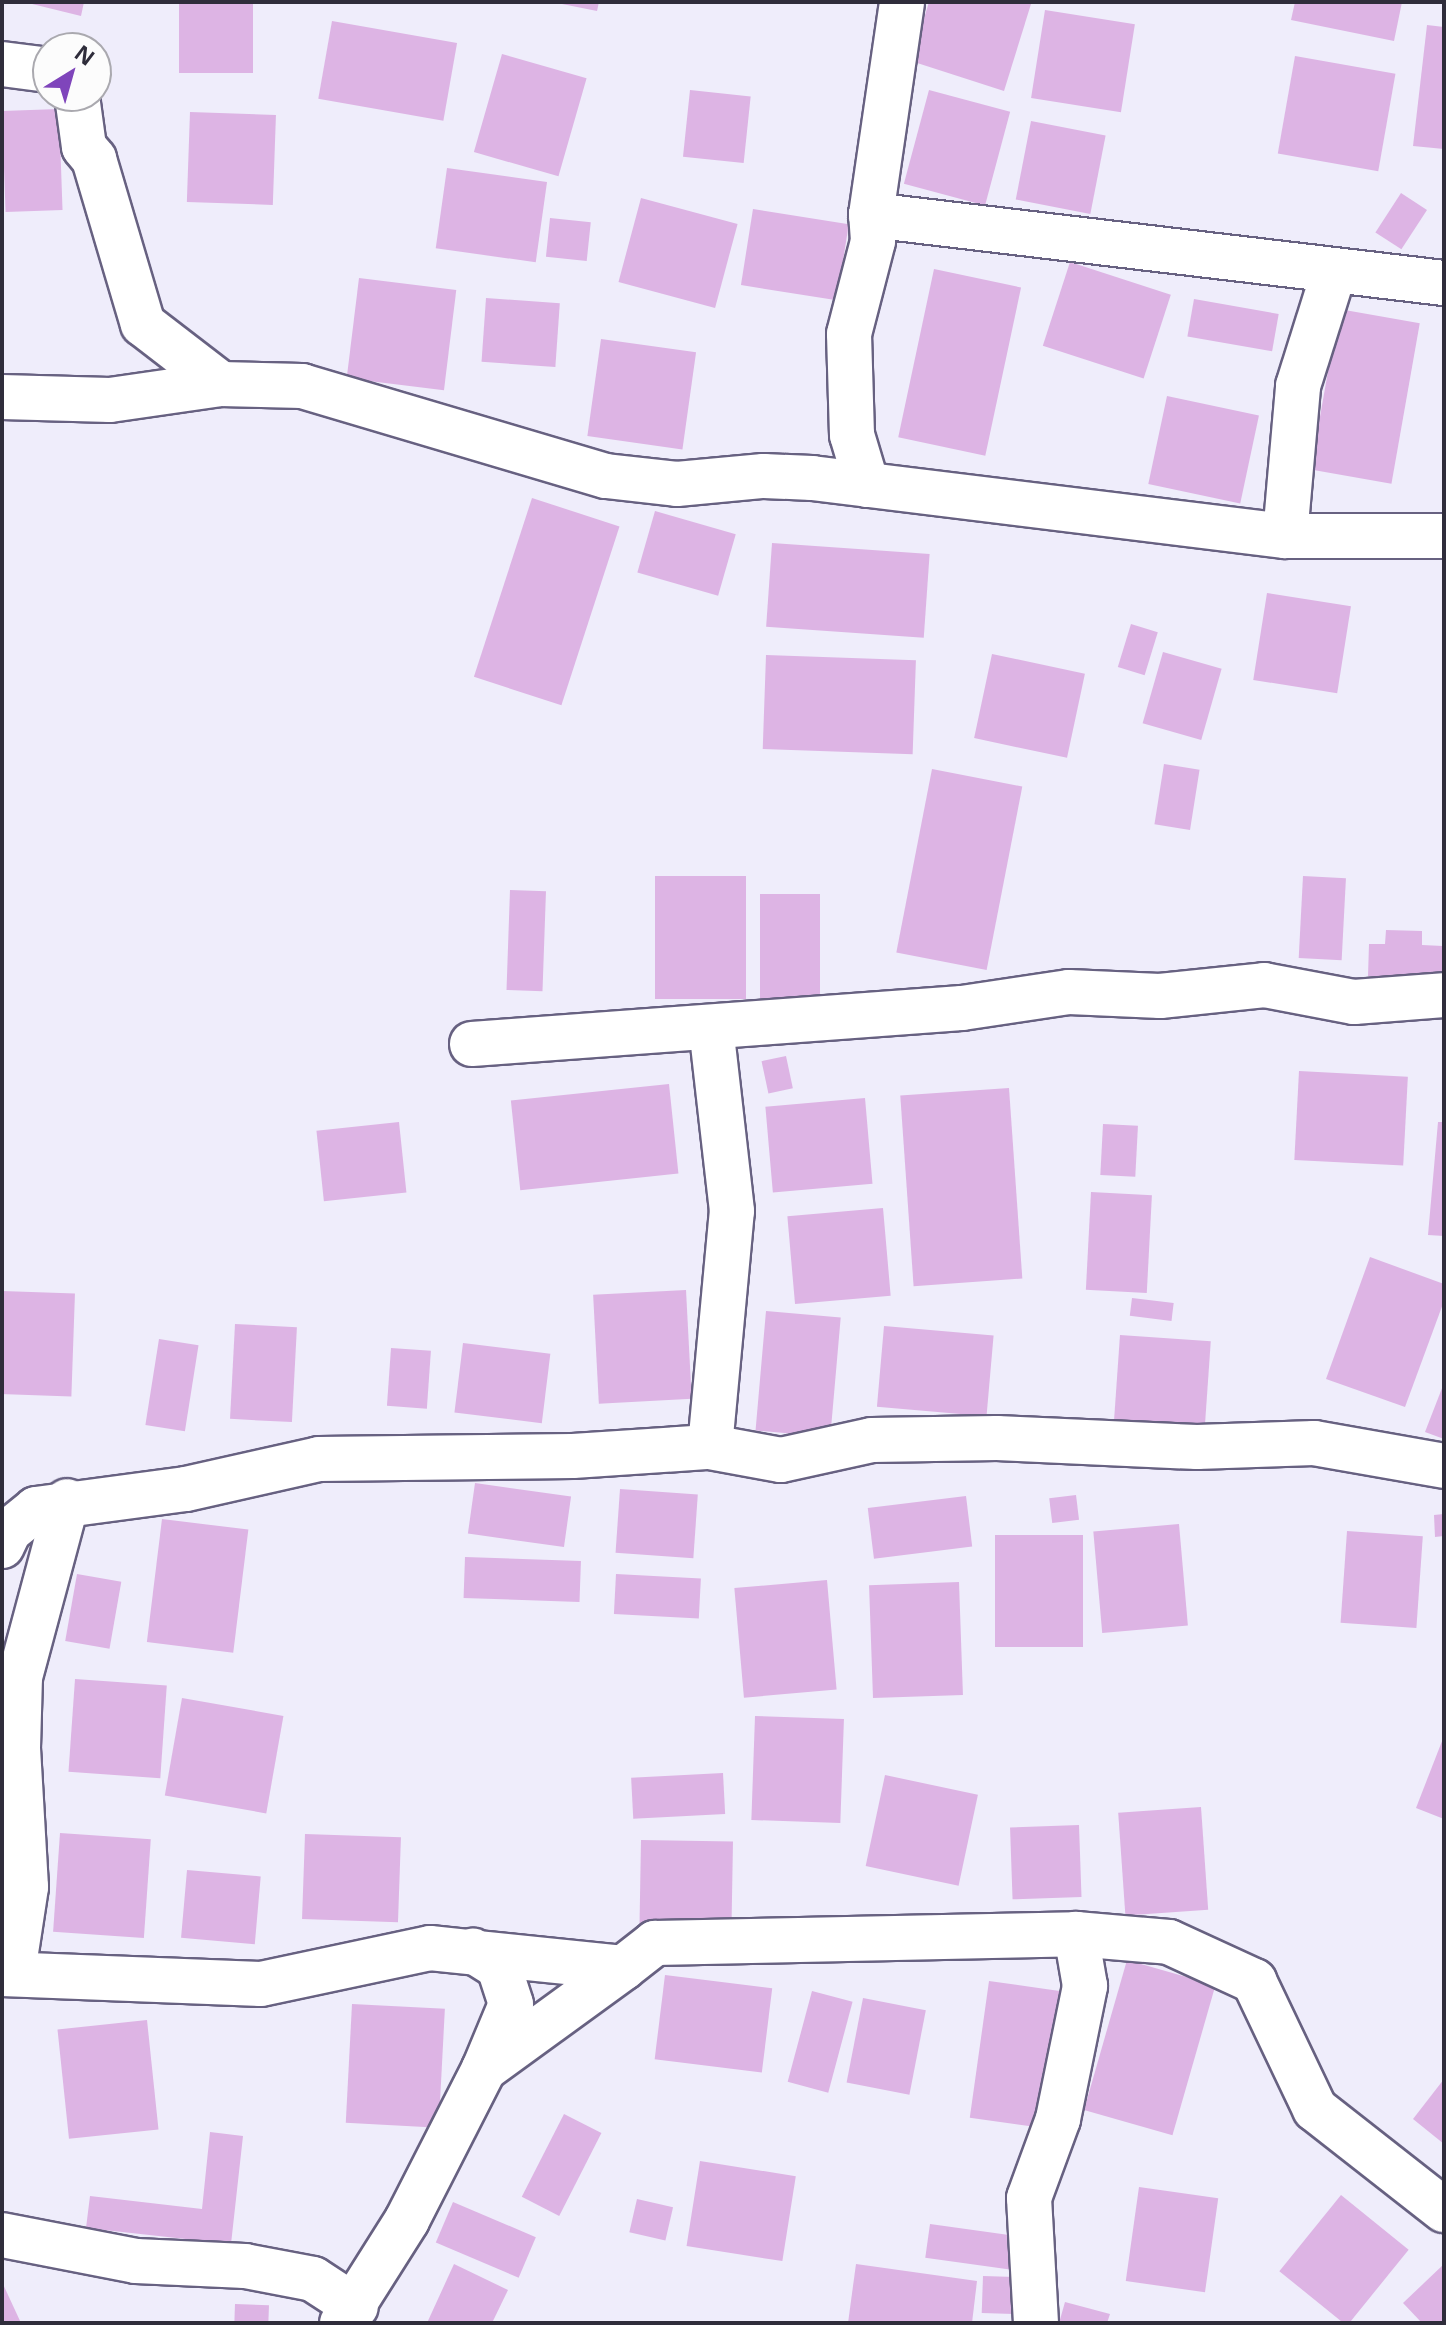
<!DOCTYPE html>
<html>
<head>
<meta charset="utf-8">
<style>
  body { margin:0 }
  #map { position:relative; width:1446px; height:2325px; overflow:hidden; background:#efedfb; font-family:"Noto Sans",sans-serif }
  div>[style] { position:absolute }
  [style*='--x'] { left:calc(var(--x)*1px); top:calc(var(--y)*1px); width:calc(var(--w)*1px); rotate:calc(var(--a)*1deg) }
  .building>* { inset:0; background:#ddb4e4; transform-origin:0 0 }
  .roads { filter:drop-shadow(2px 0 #676181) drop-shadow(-2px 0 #676181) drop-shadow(0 2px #676181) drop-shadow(0 -2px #676181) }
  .minor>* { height:44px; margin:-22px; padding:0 22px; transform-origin:22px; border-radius:22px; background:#fff }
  span { translate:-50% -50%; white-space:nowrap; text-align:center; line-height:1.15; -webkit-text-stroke:7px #fcfcfc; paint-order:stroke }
  .frame { position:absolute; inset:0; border:4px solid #2f2d3b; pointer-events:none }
  .north { position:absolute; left:32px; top:32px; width:80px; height:80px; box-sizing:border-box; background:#fcfcfc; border:2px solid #aaa9af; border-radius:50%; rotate:37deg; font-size:22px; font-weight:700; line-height:32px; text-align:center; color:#2f2d3b }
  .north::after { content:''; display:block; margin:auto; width:28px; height:36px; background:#7f45bb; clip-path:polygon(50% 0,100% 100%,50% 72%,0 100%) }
</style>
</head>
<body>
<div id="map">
  <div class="building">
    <div style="clip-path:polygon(24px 2px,84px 2px,81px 16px)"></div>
    <div style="left:179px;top:2px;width:74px;height:71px"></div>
    <div style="clip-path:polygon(552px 2px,599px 2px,597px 11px)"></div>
    <div style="clip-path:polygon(929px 2px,1031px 4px,1004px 91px,911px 61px)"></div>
    <div style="clip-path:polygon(1295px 2px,1402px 2px,1394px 41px,1291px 20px)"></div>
    <div style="left:1045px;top:10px;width:91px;height:89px;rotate:9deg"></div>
    <div style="left:332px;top:21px;width:127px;height:79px;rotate:10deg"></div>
    <div style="clip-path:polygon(1427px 25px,1444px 27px,1444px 149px,1413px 146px)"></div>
    <div style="left:502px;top:54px;width:88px;height:102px;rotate:16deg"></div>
    <div style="left:1295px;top:56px;width:102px;height:99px;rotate:10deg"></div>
    <div style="left:690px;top:90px;width:61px;height:67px;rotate:6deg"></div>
    <div style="left:929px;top:90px;width:84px;height:97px;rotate:15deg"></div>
    <div style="left:59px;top:109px;width:101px;height:57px;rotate:88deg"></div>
    <div style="left:190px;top:112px;width:86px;height:90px;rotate:2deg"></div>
    <div style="left:1031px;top:121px;width:76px;height:80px;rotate:11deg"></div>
    <div style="left:447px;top:168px;width:101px;height:81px;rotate:8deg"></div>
    <div style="left:1401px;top:193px;width:31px;height:47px;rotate:33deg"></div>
    <div style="left:641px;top:198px;width:100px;height:87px;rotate:15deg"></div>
    <div style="left:753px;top:209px;width:97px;height:77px;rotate:9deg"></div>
    <div style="left:550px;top:218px;width:41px;height:39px;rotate:6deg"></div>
    <div style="left:1070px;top:262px;width:106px;height:88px;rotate:18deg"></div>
    <div style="left:934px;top:269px;width:89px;height:172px;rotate:12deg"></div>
    <div style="left:359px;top:278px;width:98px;height:101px;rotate:7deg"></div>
    <div style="left:486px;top:298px;width:74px;height:64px;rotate:4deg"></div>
    <div style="left:1194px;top:299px;width:86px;height:38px;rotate:10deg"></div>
    <div style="left:1339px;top:309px;width:82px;height:163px;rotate:10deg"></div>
    <div style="left:601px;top:339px;width:96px;height:98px;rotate:8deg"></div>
    <div style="left:1167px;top:396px;width:94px;height:90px;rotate:12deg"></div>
    <div style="left:532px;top:498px;width:92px;height:188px;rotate:18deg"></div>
    <div style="left:655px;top:511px;width:84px;height:64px;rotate:16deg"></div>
    <div style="left:772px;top:543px;width:158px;height:84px;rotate:4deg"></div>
    <div style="left:1267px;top:593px;width:85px;height:88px;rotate:9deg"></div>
    <div style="left:1131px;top:624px;width:28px;height:45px;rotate:17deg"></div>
    <div style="left:1163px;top:652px;width:61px;height:74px;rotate:16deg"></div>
    <div style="left:992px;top:654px;width:95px;height:86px;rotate:12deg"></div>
    <div style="left:766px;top:655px;width:150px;height:94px;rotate:2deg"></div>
    <div style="left:1164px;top:764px;width:36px;height:61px;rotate:9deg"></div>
    <div style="left:932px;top:769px;width:92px;height:187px;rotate:11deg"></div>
    <div style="left:655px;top:876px;width:91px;height:123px"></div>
    <div style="left:1303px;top:876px;width:43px;height:82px;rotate:3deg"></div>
    <div style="left:510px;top:890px;width:36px;height:100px;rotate:2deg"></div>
    <div style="left:760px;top:894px;width:60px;height:106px"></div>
    <div style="clip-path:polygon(1386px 930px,1422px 931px,1422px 945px,1443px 946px,1443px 978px,1368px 976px,1369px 944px,1385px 944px)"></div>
    <div style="left:786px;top:1056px;width:33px;height:25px;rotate:78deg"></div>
    <div style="left:1299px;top:1071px;width:109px;height:89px;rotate:3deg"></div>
    <div style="left:669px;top:1084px;width:90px;height:159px;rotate:84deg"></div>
    <div style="left:1009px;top:1088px;width:191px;height:109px;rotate:86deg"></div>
    <div style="left:865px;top:1098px;width:86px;height:100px;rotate:85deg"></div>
    <div style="left:399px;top:1122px;width:71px;height:83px;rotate:84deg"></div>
    <div style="clip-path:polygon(1438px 1122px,1444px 1122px,1444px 1236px,1428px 1235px)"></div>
    <div style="left:1103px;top:1124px;width:35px;height:51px;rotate:3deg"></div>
    <div style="left:1091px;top:1192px;width:61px;height:98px;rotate:3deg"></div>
    <div style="left:883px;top:1208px;width:88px;height:96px;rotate:85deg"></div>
    <div style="clip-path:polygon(1370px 1257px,1444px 1284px,1444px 1301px,1405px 1407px,1326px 1379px)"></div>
    <div style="left:686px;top:1290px;width:109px;height:93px;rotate:87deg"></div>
    <div style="left:2px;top:1291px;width:73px;height:103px;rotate:2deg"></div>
    <div style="left:1132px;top:1298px;width:42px;height:18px;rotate:7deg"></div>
    <div style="left:766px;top:1311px;width:75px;height:120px;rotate:5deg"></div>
    <div style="left:235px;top:1324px;width:62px;height:95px;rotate:3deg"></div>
    <div style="left:884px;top:1326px;width:110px;height:81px;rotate:5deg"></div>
    <div style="left:1120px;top:1335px;width:91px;height:86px;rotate:4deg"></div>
    <div style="left:159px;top:1339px;width:40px;height:87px;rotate:9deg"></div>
    <div style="left:463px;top:1343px;width:88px;height:70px;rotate:7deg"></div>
    <div style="left:391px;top:1348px;width:40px;height:58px;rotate:4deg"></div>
    <div style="clip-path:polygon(1444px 1383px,1444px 1439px,1425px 1432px)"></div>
    <div style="left:475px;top:1483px;width:97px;height:51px;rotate:8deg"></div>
    <div style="left:620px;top:1489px;width:78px;height:64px;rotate:4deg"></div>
    <div style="left:1076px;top:1495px;width:25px;height:27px;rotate:83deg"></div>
    <div style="left:966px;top:1496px;width:51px;height:99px;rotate:83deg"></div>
    <div style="clip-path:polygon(1444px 1514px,1444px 1536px,1435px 1537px,1434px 1515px)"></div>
    <div style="left:162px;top:1519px;width:87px;height:124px;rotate:7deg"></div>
    <div style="left:1179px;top:1524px;width:102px;height:86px;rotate:85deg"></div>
    <div style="left:1347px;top:1531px;width:76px;height:92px;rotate:4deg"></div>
    <div style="left:995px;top:1535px;width:88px;height:112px"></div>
    <div style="left:465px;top:1557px;width:116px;height:41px;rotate:2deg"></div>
    <div style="left:77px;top:1574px;width:45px;height:68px;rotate:10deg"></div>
    <div style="left:616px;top:1574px;width:85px;height:40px;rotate:3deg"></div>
    <div style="left:827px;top:1580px;width:110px;height:93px;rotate:85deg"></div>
    <div style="left:959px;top:1582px;width:113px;height:90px;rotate:88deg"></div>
    <div style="left:75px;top:1679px;width:92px;height:93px;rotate:4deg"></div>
    <div style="left:182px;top:1698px;width:103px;height:99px;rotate:10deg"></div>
    <div style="left:755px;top:1716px;width:89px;height:104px;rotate:2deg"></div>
    <div style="clip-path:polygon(1444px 1736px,1444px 1819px,1416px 1808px)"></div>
    <div style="left:723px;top:1773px;width:41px;height:92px;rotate:87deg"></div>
    <div style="left:885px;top:1775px;width:95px;height:93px;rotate:12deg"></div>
    <div style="left:1201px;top:1807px;width:103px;height:83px;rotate:86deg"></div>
    <div style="left:1079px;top:1825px;width:72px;height:69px;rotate:88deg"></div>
    <div style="left:60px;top:1833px;width:91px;height:99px;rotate:4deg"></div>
    <div style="left:305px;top:1834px;width:96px;height:85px;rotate:2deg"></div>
    <div style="left:641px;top:1840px;width:92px;height:88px;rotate:1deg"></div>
    <div style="left:187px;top:1870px;width:74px;height:68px;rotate:5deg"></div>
    <div style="left:1127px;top:1960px;width:92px;height:156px;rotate:16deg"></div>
    <div style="left:665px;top:1975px;width:108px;height:85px;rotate:7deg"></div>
    <div style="left:989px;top:1981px;width:80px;height:138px;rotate:8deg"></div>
    <div style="left:812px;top:1991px;width:42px;height:94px;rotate:15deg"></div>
    <div style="left:863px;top:1998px;width:64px;height:86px;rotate:11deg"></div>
    <div style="left:352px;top:2004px;width:93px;height:119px;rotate:3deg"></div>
    <div style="left:147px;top:2020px;width:110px;height:90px;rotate:84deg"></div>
    <div style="clip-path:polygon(1444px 2079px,1444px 2144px,1413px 2119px)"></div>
    <div style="left:564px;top:2114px;width:42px;height:93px;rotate:27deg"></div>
    <div style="clip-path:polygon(210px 2132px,243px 2136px,231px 2244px,86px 2228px,90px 2196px,202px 2209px)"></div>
    <div style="left:700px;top:2161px;width:97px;height:86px;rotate:9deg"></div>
    <div style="left:1139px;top:2187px;width:80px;height:95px;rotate:8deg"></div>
    <div style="left:1341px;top:2195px;width:87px;height:98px;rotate:39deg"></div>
    <div style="left:637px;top:2199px;width:37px;height:34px;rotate:13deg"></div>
    <div style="left:453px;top:2202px;width:90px;height:44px;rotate:23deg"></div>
    <div style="left:930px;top:2224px;width:89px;height:34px;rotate:8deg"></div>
    <div style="clip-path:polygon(454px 2264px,508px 2290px,492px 2323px,427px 2323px)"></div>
    <div style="clip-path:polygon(856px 2264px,977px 2281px,972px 2323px,848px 2323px)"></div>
    <div style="clip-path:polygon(1444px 2264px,1444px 2323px,1422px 2323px,1403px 2303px)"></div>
    <div style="left:983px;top:2276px;width:32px;height:37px;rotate:2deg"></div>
    <div style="clip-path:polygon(2px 2282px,21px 2323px,2px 2323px)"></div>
    <div style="clip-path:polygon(1065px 2302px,1110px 2314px,1107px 2323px,1059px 2323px)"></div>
    <div style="left:235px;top:2304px;width:34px;height:19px;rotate:2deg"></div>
  </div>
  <div class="roads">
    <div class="minor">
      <div style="--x:2;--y:64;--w:46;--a:7.4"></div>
      <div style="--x:77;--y:96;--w:51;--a:82.2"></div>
      <div style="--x:84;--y:147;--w:16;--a:50"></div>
      <div style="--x:94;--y:159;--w:172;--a:73.5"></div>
      <div style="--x:143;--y:324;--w:98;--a:37.6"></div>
      <div style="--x:871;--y:215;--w:577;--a:6.77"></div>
      <div style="--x:2;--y:397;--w:108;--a:1.6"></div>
      <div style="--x:110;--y:400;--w:112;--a:-8.2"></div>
      <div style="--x:221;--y:384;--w:81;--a:1.4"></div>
      <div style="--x:302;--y:386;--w:317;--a:16.5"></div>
      <div style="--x:606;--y:476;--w:71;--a:6.4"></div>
      <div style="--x:677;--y:484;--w:87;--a:-5.3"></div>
      <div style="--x:764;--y:476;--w:48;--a:2.4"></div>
      <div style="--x:812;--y:478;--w:477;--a:7"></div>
      <div style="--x:1285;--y:536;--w:159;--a:0"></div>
      <div style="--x:867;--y:485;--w:52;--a:-106.7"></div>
      <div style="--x:852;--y:435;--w:101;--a:-91.7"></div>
      <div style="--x:849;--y:334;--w:96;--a:-75.5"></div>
      <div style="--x:873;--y:241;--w:26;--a:-94"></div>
      <div style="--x:871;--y:215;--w:215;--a:-81.7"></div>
      <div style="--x:1285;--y:536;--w:151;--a:-85"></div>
      <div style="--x:1298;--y:386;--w:120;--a:-72.5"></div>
      <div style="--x:472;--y:1044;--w:491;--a:-4.2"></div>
      <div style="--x:962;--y:1008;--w:108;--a:-8.5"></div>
      <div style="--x:1069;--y:992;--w:91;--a:2.5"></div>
      <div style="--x:1160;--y:996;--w:105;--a:-6"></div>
      <div style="--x:1264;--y:985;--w:92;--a:10.7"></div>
      <div style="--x:1354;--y:1002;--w:90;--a:-4.4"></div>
      <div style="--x:710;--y:1447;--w:237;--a:-84.7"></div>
      <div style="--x:732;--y:1211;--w:184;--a:-96.5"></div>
      <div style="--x:2;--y:1546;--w:17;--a:-65"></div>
      <div style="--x:9;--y:1531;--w:35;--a:-39"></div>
      <div style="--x:36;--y:1509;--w:151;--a:-7.6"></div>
      <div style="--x:186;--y:1489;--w:136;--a:-12.7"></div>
      <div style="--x:319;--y:1459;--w:254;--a:-0.7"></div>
      <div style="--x:573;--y:1456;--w:137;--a:-3.8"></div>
      <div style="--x:710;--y:1447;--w:72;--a:10.4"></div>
      <div style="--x:781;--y:1460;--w:93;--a:-12.4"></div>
      <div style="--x:872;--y:1440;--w:125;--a:-0.9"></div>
      <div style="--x:997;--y:1438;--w:200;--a:2.6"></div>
      <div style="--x:1197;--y:1447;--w:117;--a:-2"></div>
      <div style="--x:1314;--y:1443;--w:132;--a:10"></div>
      <div style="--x:13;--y:1972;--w:86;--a:-81.3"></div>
      <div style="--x:26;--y:1887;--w:139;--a:-93.3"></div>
      <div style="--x:18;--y:1748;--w:71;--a:-88.4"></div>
      <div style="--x:20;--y:1677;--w:182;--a:-75"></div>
      <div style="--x:2;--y:1974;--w:259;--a:2.2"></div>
      <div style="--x:261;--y:1984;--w:173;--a:-12"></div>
      <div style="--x:430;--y:1948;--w:194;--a:5.9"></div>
      <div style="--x:623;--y:1968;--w:41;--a:-38"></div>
      <div style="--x:655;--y:1943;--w:421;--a:-1.2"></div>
      <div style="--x:1076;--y:1934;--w:93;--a:4.9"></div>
      <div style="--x:1169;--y:1942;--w:94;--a:24.6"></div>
      <div style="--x:1254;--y:1981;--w:142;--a:64.5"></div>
      <div style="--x:1315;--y:2109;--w:164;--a:38.1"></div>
      <div style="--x:484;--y:2069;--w:172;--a:-36"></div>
      <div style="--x:2;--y:2235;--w:136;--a:11"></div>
      <div style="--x:136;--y:2261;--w:109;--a:2.6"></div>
      <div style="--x:245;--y:2266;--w:69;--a:10.8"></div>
      <div style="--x:313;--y:2279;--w:51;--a:33.1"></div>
      <div style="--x:342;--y:2323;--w:122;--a:-57.7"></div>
      <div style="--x:407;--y:2220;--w:169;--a:-63"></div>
      <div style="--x:484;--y:2069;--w:70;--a:-67.4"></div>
      <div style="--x:511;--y:2004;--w:39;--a:-108"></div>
      <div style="--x:499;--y:1967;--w:31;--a:-148"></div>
      <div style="--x:1036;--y:2323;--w:125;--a:-93.2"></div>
      <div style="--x:1029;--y:2198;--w:84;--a:-69.8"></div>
      <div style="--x:1058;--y:2119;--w:136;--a:-78.5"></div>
      <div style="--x:1085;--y:1986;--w:53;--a:-99.8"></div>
    </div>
  </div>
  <div class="frame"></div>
  <div class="north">N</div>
</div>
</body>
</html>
